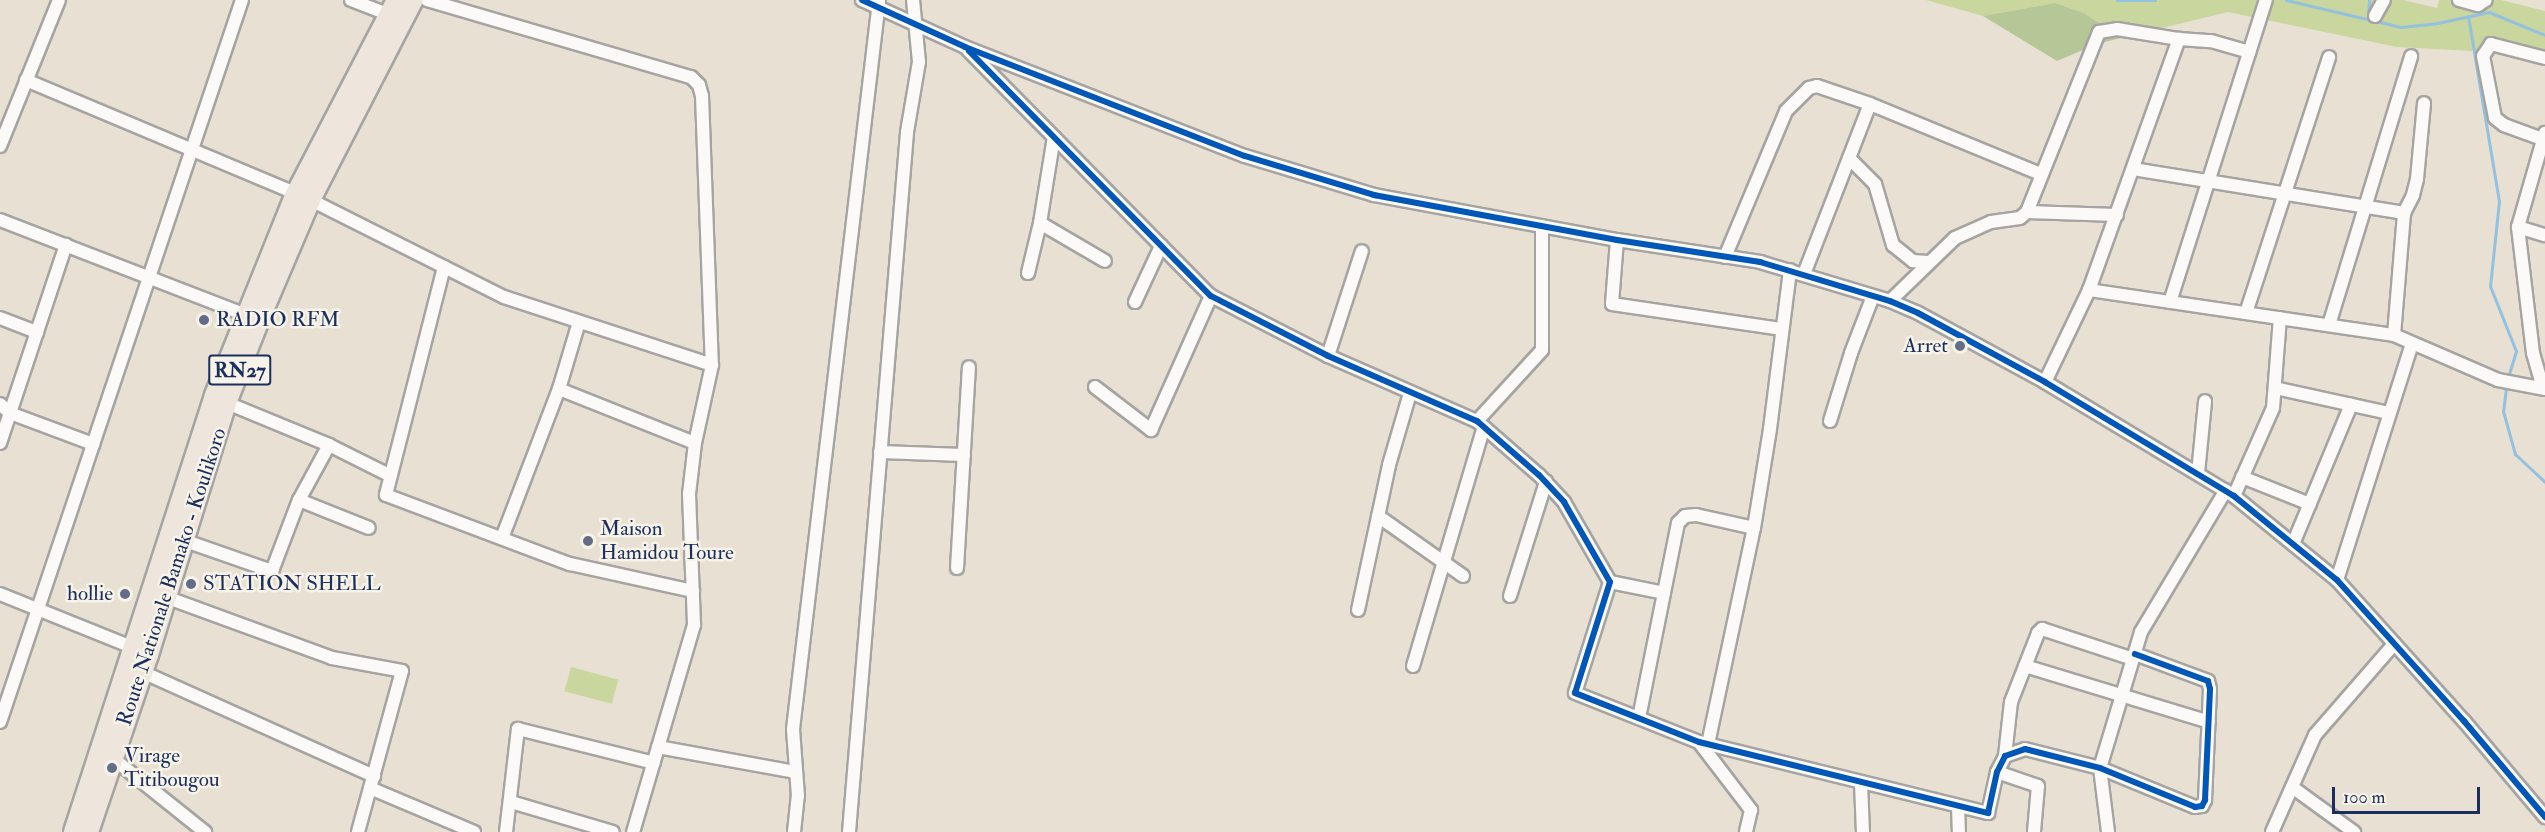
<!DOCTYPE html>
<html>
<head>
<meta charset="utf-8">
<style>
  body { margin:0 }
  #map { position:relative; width:2545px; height:832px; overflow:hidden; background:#e8e0d2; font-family:"IM FELL Double Pica",serif }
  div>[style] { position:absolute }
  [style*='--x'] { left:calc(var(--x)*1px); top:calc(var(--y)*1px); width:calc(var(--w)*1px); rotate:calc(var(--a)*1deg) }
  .green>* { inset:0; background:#c9d69e; transform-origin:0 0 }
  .forest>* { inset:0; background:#b5c697 }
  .stream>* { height:3px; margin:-1.5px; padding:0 1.5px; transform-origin:1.5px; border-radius:1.5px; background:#93c1df }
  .roads { filter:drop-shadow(2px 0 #a5a4a2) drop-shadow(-2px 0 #a5a4a2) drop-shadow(0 2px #a5a4a2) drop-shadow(0 -2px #a5a4a2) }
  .minor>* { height:12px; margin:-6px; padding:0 6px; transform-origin:6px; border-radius:6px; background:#fcfaf8 }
  .primary>* { height:18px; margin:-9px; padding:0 9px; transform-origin:9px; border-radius:9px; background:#eee5dd }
  .cycleway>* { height:6px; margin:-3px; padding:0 3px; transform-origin:3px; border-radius:3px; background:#0057b8 }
  .dots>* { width:16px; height:16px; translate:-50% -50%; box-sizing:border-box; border:3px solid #f7f3e8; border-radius:50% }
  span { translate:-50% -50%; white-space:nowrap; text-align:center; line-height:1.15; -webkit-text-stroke:5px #f7f3e8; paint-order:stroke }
  .shield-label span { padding:2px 4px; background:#f7f3e8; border:2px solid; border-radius:4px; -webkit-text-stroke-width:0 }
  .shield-label { font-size:20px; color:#1b2f5e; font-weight:700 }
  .poi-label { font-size:21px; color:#1b2f5e }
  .left { translate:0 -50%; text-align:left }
  .right { translate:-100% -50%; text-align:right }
  .street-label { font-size:21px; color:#1b2f5e }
  .scale { position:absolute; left:2332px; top:787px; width:148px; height:27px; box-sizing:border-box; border:3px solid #1b2f5e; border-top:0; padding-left:8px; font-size:18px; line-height:21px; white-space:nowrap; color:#1b2f5e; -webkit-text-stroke:4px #f7f3e8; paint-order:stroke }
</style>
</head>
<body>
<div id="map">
  <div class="green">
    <div style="clip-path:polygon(1926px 0,2403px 0,2437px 8px,2439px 0,2501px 0,2545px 11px,2545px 66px,2490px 52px,2397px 47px,2228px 12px,2121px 38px,2084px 13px,2055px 3px,1983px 16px)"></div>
    <div style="left:571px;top:667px;width:49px;height:25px;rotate:15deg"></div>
  </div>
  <div class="forest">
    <div style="clip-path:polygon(2055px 3px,2084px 13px,2121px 38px,2097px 44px,2057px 61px,1983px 16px)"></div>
  </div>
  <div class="stream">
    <div style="--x:2117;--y:0;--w:38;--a:0"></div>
    <div style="--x:2286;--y:0;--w:118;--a:13.2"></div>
    <div style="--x:2401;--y:27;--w:36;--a:-6"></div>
    <div style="--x:2437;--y:23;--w:53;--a:-11.9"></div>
    <div style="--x:2489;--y:12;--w:61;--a:22.3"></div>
    <div style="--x:2468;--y:16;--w:188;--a:80.5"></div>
    <div style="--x:2499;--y:201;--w:85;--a:96"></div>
    <div style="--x:2490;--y:286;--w:70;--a:68.2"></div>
    <div style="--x:2516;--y:351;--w:28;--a:107"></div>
    <div style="--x:2368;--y:19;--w:19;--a:-87"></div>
    <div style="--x:2506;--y:388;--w:23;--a:97"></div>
    <div style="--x:2503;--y:411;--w:45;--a:74.4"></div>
    <div style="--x:2515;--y:454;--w:41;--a:43"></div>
  </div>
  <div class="roads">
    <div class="minor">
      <div style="--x:351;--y:0;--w:40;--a:21"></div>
      <div style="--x:427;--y:0;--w:275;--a:16.3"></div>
      <div style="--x:691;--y:77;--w:11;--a:45"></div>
      <div style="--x:699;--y:85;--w:11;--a:75"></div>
      <div style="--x:702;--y:96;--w:269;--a:87.9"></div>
      <div style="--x:712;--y:365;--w:80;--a:102.3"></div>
      <div style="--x:695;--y:443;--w:51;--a:96.7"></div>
      <div style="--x:689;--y:494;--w:131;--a:87.8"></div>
      <div style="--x:694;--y:625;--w:216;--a:106.4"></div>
      <div style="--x:862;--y:0;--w:113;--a:24.5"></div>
      <div style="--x:965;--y:47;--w:300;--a:21.3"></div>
      <div style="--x:1245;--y:156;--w:135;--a:16.8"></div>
      <div style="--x:1374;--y:195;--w:247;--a:10.5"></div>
      <div style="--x:1617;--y:240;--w:145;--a:8.7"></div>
      <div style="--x:1760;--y:262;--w:136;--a:16.7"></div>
      <div style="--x:1890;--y:301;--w:30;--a:23"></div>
      <div style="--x:1918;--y:313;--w:145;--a:28.5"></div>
      <div style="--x:2045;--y:382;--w:221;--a:31.1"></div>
      <div style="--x:2234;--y:496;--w:133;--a:39.2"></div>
      <div style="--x:2337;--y:580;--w:190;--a:48"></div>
      <div style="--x:2464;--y:721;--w:126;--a:49.8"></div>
      <div style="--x:2459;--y:0;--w:20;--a:15"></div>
      <div style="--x:2478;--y:5;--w:9;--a:-32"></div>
      <div style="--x:2375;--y:16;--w:18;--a:-61"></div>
      <div style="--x:968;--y:50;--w:346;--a:45.4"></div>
      <div style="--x:1211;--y:296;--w:131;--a:27.1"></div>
      <div style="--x:1328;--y:356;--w:163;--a:23.6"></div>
      <div style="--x:1477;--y:421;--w:82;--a:41.1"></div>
      <div style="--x:1539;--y:475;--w:37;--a:47"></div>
      <div style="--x:1564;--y:502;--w:92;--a:60.1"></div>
      <div style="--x:1610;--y:582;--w:116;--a:107.5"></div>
      <div style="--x:1575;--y:693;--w:133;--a:21.6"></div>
      <div style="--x:1699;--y:742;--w:298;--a:13.8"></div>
      <div style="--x:1988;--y:813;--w:42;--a:-77.6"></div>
      <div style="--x:1997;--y:772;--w:18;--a:-63"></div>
      <div style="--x:2005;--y:756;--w:21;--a:-19"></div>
      <div style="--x:2025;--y:749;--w:77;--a:14.2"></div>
      <div style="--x:2100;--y:768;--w:103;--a:22.3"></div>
      <div style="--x:2195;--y:807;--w:7;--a:-8"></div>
      <div style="--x:2202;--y:806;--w:7;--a:-63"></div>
      <div style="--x:2205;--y:800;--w:111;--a:-87.4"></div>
      <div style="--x:2210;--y:689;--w:8;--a:-104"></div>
      <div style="--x:2208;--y:681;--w:78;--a:-159.7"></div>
      <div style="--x:2545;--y:58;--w:56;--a:-165.5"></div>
      <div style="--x:2491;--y:44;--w:14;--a:124"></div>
      <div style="--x:2483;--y:56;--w:63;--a:79"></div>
      <div style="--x:2495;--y:118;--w:11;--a:38"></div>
      <div style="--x:2504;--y:125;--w:44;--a:20.1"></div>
      <div style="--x:26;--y:80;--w:309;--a:22.8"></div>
      <div style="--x:311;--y:200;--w:216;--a:26.7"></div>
      <div style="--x:504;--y:297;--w:219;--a:18.1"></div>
      <div style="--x:0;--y:146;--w:157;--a:-68"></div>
      <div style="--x:1849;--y:158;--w:37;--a:45"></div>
      <div style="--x:1875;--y:184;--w:64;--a:73.6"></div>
      <div style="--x:1893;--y:245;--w:26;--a:39"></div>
      <div style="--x:1913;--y:261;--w:15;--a:4"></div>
      <div style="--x:2133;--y:169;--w:275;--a:9.2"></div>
      <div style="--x:2027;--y:212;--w:90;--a:1.9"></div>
      <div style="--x:0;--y:220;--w:264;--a:21.1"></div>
      <div style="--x:1040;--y:223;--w:75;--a:30.3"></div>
      <div style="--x:2518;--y:227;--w:28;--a:17"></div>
      <div style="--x:1617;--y:240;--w:64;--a:94.5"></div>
      <div style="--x:1612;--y:304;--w:172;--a:8.4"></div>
      <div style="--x:1725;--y:257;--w:158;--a:-67.3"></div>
      <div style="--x:1786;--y:111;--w:33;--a:-45"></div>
      <div style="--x:1809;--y:88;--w:8;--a:-14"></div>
      <div style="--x:1817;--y:86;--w:56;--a:18.8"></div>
      <div style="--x:1870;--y:104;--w:185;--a:22.3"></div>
      <div style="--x:444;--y:267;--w:235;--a:104.3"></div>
      <div style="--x:386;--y:495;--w:197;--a:20.6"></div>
      <div style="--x:570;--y:564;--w:126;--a:12.4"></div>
      <div style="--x:1028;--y:273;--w:51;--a:-76.5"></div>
      <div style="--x:1040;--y:223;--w:87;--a:-80.8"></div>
      <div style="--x:1804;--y:274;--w:182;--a:-68.8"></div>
      <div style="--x:2089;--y:290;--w:308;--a:8.4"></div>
      <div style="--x:2394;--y:335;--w:113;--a:23.4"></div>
      <div style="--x:2498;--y:380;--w:48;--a:10.8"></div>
      <div style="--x:1890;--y:301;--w:91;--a:-44.1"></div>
      <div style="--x:1955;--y:238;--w:39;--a:-24"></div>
      <div style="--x:1991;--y:222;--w:29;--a:-8"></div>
      <div style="--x:2020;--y:218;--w:9;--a:-41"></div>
      <div style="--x:2027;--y:212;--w:194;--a:-68.2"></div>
      <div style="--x:2099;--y:32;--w:18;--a:-9"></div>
      <div style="--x:2117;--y:29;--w:63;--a:9.2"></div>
      <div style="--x:2179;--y:39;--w:32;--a:4"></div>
      <div style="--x:2211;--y:41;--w:40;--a:16"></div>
      <div style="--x:1135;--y:302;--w:62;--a:-65.1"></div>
      <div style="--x:2170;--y:302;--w:317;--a:-72.4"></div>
      <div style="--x:2246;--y:313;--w:269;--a:-72"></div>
      <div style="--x:0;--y:318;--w:40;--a:21"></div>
      <div style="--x:2329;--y:325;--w:281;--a:-73"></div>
      <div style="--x:2394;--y:335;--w:122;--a:-85.3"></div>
      <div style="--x:2404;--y:213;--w:20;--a:-63"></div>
      <div style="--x:2413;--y:195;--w:16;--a:-76"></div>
      <div style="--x:2417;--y:179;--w:76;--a:-84.7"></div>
      <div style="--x:1328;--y:356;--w:110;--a:-72.1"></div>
      <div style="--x:2045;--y:382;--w:102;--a:-64.4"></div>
      <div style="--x:2089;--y:290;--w:267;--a:-70.3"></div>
      <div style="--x:1095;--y:387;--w:71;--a:37.5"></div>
      <div style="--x:1151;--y:430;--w:147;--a:-65.9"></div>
      <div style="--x:2275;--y:388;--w:117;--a:12.4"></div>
      <div style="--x:2543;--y:388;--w:36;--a:-106"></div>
      <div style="--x:2533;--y:353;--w:127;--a:-96.8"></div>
      <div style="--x:2518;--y:227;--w:98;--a:-74"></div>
      <div style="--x:559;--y:389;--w:146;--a:21.7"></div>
      <div style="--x:227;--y:403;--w:110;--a:22.4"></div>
      <div style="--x:329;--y:445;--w:69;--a:26.6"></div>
      <div style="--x:0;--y:404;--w:13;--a:42"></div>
      <div style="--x:10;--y:413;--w:89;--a:20.5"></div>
      <div style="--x:1477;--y:421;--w:96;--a:-47.5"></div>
      <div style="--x:1542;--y:350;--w:124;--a:-90"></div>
      <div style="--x:1830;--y:421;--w:71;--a:-72.8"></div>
      <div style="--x:1851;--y:353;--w:61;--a:-68.9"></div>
      <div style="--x:0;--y:443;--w:209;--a:-71.6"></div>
      <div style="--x:880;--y:452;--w:84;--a:2"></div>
      <div style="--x:2198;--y:473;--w:72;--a:-84.4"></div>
      <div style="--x:2242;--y:477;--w:73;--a:21.7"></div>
      <div style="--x:2234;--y:496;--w:96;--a:-66.1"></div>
      <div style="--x:2273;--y:408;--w:90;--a:-85.6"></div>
      <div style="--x:299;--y:500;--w:75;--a:21.8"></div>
      <div style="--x:1378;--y:516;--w:104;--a:35.2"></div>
      <div style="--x:177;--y:538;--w:101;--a:19.2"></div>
      <div style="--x:272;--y:571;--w:76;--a:-69.2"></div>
      <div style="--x:299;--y:500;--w:63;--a:-61.4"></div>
      <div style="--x:502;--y:538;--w:160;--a:-69.1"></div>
      <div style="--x:559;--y:389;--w:70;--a:-73.4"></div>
      <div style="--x:2293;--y:544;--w:151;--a:-67.4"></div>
      <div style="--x:957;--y:568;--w:201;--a:-86.6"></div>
      <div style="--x:2337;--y:580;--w:248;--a:-72.4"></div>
      <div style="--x:1610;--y:582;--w:55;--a:11.5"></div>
      <div style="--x:0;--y:594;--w:148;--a:21.9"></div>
      <div style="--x:160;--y:595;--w:183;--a:20.1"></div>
      <div style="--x:332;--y:658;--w:71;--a:10.5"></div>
      <div style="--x:402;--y:671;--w:167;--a:105.3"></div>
      <div style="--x:1510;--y:596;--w:120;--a:-72.5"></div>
      <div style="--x:1358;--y:610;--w:148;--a:-77.9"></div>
      <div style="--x:1389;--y:465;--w:75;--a:-73.7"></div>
      <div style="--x:1413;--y:666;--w:249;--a:-73.5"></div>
      <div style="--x:2025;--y:666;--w:192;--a:16.9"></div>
      <div style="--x:138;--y:670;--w:259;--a:24.2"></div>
      <div style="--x:1639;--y:718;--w:199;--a:-78.7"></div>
      <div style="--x:1678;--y:523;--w:10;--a:-45"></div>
      <div style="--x:1685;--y:516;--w:11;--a:-5"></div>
      <div style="--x:1696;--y:515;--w:59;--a:12.6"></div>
      <div style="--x:0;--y:722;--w:761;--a:-71.47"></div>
      <div style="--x:1699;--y:742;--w:86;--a:52.6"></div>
      <div style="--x:1751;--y:810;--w:23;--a:103"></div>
      <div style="--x:1708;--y:744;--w:221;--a:-78"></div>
      <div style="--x:1754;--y:528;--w:100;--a:-80.8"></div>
      <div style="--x:1770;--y:429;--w:160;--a:-82.8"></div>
      <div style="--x:658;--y:747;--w:139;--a:10.3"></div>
      <div style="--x:110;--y:756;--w:122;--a:38.7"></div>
      <div style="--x:2005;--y:756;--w:54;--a:-83.7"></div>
      <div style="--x:2011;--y:702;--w:74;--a:-68.6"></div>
      <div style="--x:2038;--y:633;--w:6;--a:-45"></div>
      <div style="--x:2042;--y:629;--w:96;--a:18.2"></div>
      <div style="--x:1997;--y:772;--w:43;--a:18.9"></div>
      <div style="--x:2038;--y:786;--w:46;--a:95"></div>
      <div style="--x:1861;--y:783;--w:49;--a:87.7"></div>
      <div style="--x:2292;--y:787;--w:77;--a:36"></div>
      <div style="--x:370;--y:788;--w:113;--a:22.9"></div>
      <div style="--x:511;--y:802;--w:106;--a:16.4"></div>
      <div style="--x:1958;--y:806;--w:26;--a:88"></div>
      <div style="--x:506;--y:832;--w:104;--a:-83.4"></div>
      <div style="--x:518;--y:729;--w:140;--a:14"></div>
      <div style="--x:794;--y:832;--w:36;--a:-84"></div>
      <div style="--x:798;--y:796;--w:67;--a:-94.3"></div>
      <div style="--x:793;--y:729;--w:733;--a:-83.26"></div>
      <div style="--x:849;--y:832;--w:702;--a:-85.26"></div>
      <div style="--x:907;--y:132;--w:71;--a:-80.3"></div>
      <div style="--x:919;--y:62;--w:62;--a:-95.5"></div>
      <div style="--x:2108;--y:832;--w:64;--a:-97.1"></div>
      <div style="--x:2100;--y:768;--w:142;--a:-73.2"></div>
      <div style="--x:2141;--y:632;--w:165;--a:-59.1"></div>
      <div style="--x:2272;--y:832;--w:106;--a:-66.1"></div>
      <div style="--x:2315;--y:735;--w:121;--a:-49"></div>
    </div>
    <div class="primary">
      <div style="--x:73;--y:832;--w:459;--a:-72.1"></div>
      <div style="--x:214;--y:395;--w:217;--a:-68.1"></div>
      <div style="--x:295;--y:194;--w:219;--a:-62.5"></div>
      <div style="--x:89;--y:832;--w:187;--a:-71.3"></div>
      <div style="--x:149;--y:655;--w:264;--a:-72.8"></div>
      <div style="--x:227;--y:403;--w:87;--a:-68.4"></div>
      <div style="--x:259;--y:322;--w:133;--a:-66.9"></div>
      <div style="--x:311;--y:200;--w:225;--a:-62.8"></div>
    </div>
  </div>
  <div class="cycleway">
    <div style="--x:862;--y:0;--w:113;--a:24.5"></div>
    <div style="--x:965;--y:47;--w:300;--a:21.3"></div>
    <div style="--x:1245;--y:156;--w:135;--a:16.8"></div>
    <div style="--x:1374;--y:195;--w:247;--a:10.5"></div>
    <div style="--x:1617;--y:240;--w:145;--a:8.7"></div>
    <div style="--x:1760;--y:262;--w:136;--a:16.7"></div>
    <div style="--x:1890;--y:301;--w:30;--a:23"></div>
    <div style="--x:1918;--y:313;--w:145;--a:28.5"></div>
    <div style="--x:2045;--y:382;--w:221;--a:31.1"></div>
    <div style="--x:2234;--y:496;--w:133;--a:39.2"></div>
    <div style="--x:2337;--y:580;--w:190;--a:48"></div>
    <div style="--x:2464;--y:721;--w:126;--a:49.8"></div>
    <div style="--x:969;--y:51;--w:344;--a:45.4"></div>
    <div style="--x:1211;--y:296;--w:131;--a:27.1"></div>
    <div style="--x:1328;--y:356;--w:163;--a:23.6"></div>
    <div style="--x:1477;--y:421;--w:82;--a:41.1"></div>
    <div style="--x:1539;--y:475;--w:37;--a:47"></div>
    <div style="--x:1564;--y:502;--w:92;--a:60.1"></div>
    <div style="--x:1610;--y:582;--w:116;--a:107.5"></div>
    <div style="--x:1575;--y:693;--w:133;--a:21.6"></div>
    <div style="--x:1699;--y:742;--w:298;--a:13.8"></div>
    <div style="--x:1988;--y:813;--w:42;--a:-77.6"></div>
    <div style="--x:1997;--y:772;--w:18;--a:-63"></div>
    <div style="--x:2005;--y:756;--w:21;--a:-19"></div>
    <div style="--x:2025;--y:749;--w:77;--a:14.2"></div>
    <div style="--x:2100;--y:768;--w:103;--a:22.3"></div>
    <div style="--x:2195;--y:807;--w:7;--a:-8"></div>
    <div style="--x:2202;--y:806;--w:7;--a:-63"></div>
    <div style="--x:2205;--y:800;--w:111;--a:-87.4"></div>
    <div style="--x:2210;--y:689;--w:8;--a:-104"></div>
    <div style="--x:2208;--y:681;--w:78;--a:-159.7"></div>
  </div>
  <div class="dots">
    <div style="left:204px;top:320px;background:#636d87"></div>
    <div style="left:1960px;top:346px;background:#636d87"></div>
    <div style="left:588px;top:541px;background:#636d87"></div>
    <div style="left:191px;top:584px;background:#636d87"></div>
    <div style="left:125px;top:594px;background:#636d87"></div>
    <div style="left:112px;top:768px;background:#636d87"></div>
  </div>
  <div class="shield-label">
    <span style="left:240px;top:370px">RN27</span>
  </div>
  <div class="poi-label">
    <span class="left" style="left:216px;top:320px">RADIO RFM</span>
    <span class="right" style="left:1948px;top:346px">Arret</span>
    <span class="left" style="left:600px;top:541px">Maison<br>Hamidou Toure</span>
    <span class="left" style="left:203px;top:584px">STATION SHELL</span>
    <span class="right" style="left:113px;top:594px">hollie</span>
    <span class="left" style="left:124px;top:768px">Virage<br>Titibougou</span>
  </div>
  <div class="street-label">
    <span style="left:172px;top:577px;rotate:-72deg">Route Nationale Bamako - Koulikoro</span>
  </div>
  <div class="scale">100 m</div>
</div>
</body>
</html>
